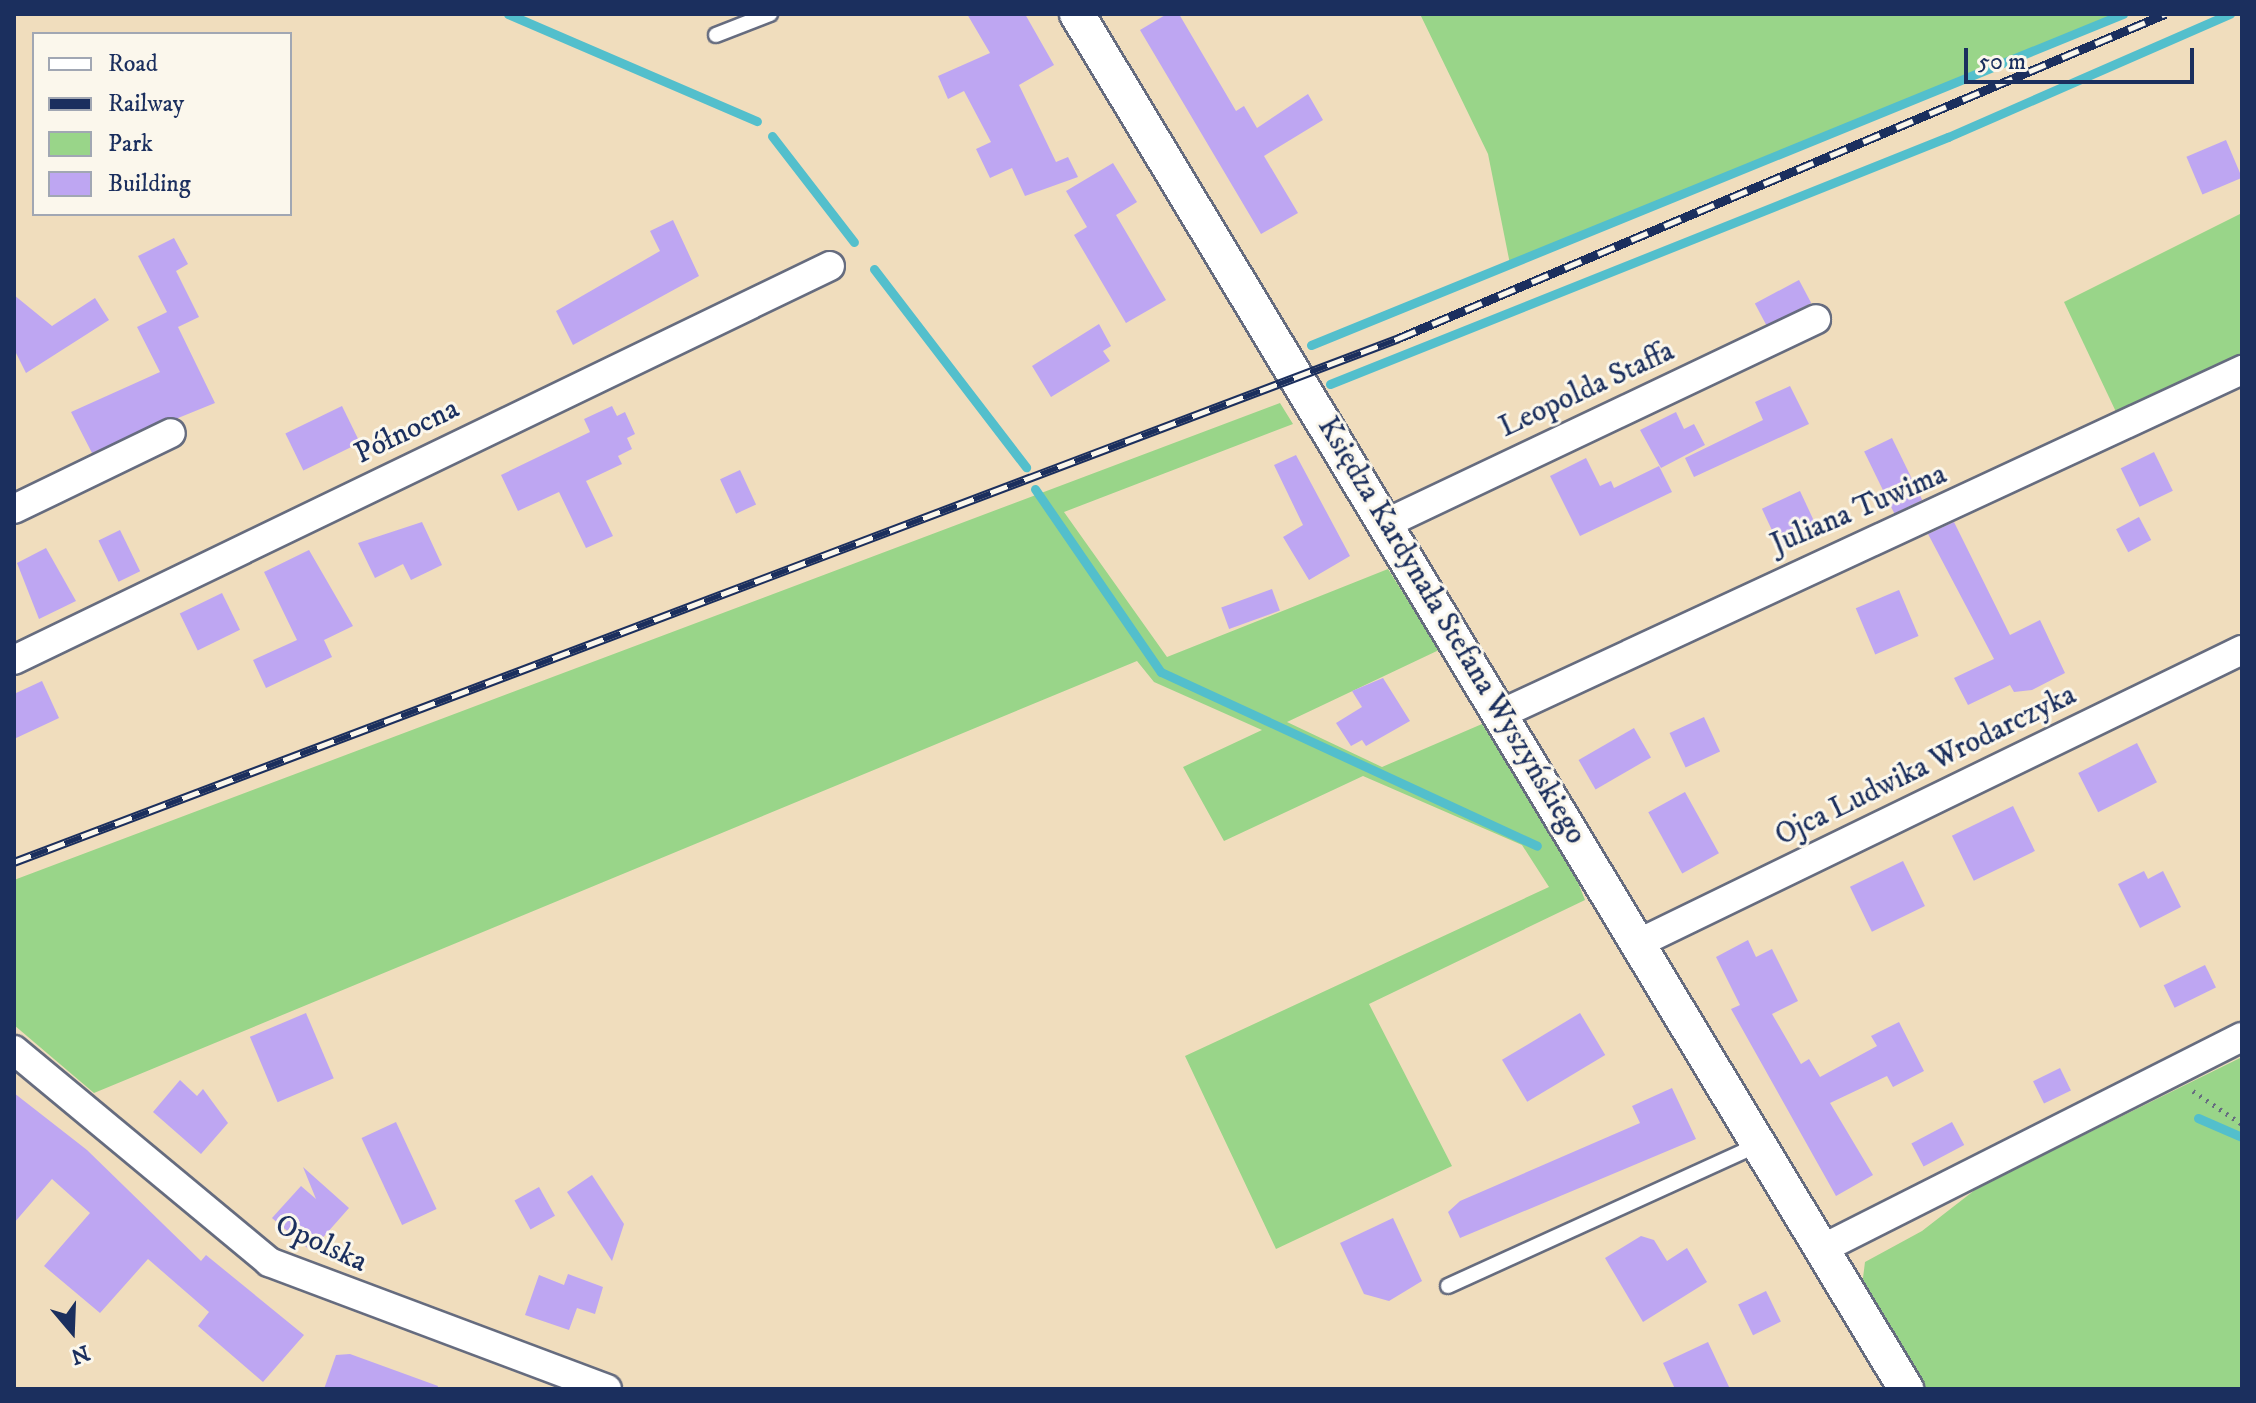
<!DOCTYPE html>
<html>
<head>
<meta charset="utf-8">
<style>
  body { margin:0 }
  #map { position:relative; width:2256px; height:1403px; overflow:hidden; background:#f0ddbd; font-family:"IM FELL DW Pica",serif }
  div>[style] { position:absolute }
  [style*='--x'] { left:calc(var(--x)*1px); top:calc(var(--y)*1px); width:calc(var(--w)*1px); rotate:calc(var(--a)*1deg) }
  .green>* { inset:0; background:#99d589 }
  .stream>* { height:9px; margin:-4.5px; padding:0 4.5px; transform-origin:4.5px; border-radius:4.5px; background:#53bfcc }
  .building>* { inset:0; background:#bea6f2; transform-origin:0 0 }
  .path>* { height:5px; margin-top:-2.5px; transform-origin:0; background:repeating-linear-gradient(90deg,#666c7f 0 2px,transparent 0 8px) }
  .roads { filter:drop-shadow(2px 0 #666c7f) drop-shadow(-2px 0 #666c7f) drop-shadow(0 2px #666c7f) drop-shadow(0 -2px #666c7f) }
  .service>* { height:14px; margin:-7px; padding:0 7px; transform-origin:7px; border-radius:7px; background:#fff }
  .minor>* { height:28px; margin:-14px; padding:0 14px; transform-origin:14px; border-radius:14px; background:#fff }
  .tertiary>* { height:34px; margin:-17px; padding:0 17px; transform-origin:17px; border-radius:17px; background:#fff }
  .rail>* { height:9px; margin-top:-4.5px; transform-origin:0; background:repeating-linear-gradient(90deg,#fbf7ec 0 18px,#1b2f5e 0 36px); box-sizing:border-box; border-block:2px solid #1b2f5e }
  span { translate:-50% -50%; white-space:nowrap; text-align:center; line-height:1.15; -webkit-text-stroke:6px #fbf7ec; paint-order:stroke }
  .street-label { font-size:30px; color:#1b2f5e }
  .frame { position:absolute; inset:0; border:16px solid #1b2f5e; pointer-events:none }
  .legend { position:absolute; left:32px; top:32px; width:260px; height:184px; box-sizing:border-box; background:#fbf7ec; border:2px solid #a1a7b3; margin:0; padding:10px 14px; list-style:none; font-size:24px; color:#1b2f5e }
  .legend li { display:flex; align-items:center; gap:16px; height:40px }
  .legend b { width:40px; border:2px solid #a1a7b3 }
  .north { position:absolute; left:32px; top:1291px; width:80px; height:80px; -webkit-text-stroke:6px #fbf7ec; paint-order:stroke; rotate:161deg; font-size:22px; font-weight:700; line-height:32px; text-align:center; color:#1b2f5e }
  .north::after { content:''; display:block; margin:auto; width:28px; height:36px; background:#1b2f5e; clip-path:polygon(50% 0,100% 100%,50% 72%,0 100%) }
  .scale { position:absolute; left:1964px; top:48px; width:230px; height:36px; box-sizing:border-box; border:4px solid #1b2f5e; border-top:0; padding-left:10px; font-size:24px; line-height:28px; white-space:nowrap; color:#1b2f5e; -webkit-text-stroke:6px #fbf7ec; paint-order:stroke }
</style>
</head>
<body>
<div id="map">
  <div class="green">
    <div style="clip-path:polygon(1420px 14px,2122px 14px,1510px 264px,1488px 154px)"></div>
    <div style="clip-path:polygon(2242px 213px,2242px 355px,2117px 414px,2064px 302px)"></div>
    <div style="clip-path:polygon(1280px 403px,1293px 424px,1064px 512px,1167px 657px,1388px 569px,1439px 650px,1287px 722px,1382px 767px,1482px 724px,1572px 868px,1585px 900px,1369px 1004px,1452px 1166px,1276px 1249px,1185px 1056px,1549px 887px,1522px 845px,1363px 776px,1224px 841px,1183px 767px,1262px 730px,1154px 682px,1137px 661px,94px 1093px,14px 1025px,14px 880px)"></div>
    <div style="clip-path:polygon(2242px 1057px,2242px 1389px,1923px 1389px,1862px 1286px,1865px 1262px,1922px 1231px,1980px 1186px)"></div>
  </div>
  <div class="stream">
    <div style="--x:508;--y:14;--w:271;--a:23.3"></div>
    <div style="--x:772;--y:136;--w:134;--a:52.3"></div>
    <div style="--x:874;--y:269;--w:250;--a:52.5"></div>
    <div style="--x:1311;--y:345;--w:877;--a:-22.18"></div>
    <div style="--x:1330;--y:384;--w:666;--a:-21.79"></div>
    <div style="--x:1948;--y:137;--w:308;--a:-23.6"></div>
    <div style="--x:1035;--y:489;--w:222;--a:55.5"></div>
    <div style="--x:1161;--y:672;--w:414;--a:24.8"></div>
    <div style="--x:2198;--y:1118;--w:48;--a:23.4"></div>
  </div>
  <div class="building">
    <div style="clip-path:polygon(967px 14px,1025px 14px,1054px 65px,1019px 85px,1056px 162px,1068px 157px,1078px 177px,1025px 196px,1012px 168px,990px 178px,976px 149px,991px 142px,964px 91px,948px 99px,938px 76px,990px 53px)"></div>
    <div style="clip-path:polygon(1167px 14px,1179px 14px,1236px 111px,1244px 106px,1257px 128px,1308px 94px,1323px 120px,1264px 156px,1298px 213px,1261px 234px,1140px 30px)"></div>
    <div style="left:2226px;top:140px;width:41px;height:43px;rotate:67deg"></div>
    <div style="clip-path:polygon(1113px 163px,1137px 202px,1116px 215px,1166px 300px,1126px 323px,1074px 235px,1087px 227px,1066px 191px)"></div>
    <div style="clip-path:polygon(673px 220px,699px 276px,573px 345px,556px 311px,660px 251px,650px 231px)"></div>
    <div style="clip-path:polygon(174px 238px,188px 264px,176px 271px,199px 317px,178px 327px,215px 403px,92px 453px,71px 412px,160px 372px,137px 327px,167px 312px,138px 256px)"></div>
    <div style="left:1799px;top:280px;width:26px;height:50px;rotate:62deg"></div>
    <div style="clip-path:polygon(14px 295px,52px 326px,95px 298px,109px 320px,26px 373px,14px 349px)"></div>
    <div style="clip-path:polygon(1099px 324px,1111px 346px,1103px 351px,1110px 361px,1051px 397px,1032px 366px)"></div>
    <div style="clip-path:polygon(1790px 386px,1809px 424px,1694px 477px,1685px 458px,1763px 420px,1755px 402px)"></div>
    <div style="left:342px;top:406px;width:41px;height:63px;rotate:64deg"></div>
    <div style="clip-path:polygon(612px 406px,617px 416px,625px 412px,635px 434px,627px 438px,632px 449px,618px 456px,622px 464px,586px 481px,613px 536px,586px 548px,559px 492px,518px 511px,501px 475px,590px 432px,584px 419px)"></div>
    <div style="clip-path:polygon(1676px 412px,1684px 429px,1694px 424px,1705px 445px,1661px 468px,1640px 430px)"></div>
    <div style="left:1892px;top:438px;width:69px;height:31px;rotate:64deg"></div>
    <div style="left:2154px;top:452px;width:43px;height:37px;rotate:64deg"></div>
    <div style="clip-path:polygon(1296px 455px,1350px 556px,1309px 580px,1283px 537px,1303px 525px,1274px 465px)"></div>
    <div style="clip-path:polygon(1586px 458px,1600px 486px,1611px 481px,1614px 488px,1659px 466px,1672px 492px,1580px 536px,1550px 476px)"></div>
    <div style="left:740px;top:470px;width:38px;height:22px;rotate:65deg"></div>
    <div style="left:1800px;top:491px;width:44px;height:42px;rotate:65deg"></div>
    <div style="left:2139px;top:517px;width:26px;height:26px;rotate:62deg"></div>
    <div style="clip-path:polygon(422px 522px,442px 565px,411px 580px,403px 564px,375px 578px,358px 543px)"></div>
    <div style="clip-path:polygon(1954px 522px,2010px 635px,2040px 620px,2065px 673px,2032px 690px,2014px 692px,2010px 685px,1968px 705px,1954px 678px,1994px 659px,1928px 534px)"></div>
    <div style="left:120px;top:530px;width:46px;height:24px;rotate:64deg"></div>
    <div style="clip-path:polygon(46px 548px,76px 601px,39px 619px,17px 563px)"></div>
    <div style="clip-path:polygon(309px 550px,353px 626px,324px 640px,332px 657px,266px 688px,253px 660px,297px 640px,264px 572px)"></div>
    <div style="left:1272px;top:589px;width:23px;height:54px;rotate:70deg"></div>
    <div style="left:1899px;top:590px;width:50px;height:47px;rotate:67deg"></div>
    <div style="left:222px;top:593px;width:41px;height:47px;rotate:64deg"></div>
    <div style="clip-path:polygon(1383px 678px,1410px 721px,1366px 746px,1362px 740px,1351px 746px,1336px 723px,1362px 707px,1352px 691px)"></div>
    <div style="clip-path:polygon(42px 681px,59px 718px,14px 739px,14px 694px)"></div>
    <div style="left:1704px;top:717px;width:38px;height:38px;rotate:65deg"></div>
    <div style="left:1634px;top:728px;width:34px;height:64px;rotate:60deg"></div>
    <div style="left:2137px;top:743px;width:44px;height:66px;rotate:63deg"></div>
    <div style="left:1685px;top:792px;width:70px;height:42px;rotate:61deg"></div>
    <div style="left:2013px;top:806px;width:50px;height:68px;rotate:64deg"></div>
    <div style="left:1903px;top:861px;width:50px;height:59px;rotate:64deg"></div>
    <div style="clip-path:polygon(2144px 871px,2148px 879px,2163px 871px,2181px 907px,2140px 928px,2118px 884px)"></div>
    <div style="clip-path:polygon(1748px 940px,1756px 957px,1772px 949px,1798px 1001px,1772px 1014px,1801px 1064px,1809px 1059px,1820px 1077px,1877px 1046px,1871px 1036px,1899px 1022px,1924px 1071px,1893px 1087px,1887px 1076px,1830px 1103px,1873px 1175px,1836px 1196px,1731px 1009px,1740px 1005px,1716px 957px)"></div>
    <div style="left:2205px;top:965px;width:25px;height:46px;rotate:64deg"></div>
    <div style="left:306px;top:1013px;width:71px;height:61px;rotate:67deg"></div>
    <div style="left:1580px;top:1013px;width:49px;height:91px;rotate:59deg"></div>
    <div style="left:2060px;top:1068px;width:25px;height:30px;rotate:64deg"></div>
    <div style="clip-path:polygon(180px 1080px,197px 1096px,203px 1089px,228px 1123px,201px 1154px,153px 1112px)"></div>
    <div style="clip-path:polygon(1672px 1088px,1696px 1139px,1460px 1238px,1448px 1212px,1460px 1201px,1640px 1123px,1632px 1106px)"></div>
    <div style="clip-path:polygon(14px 1093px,87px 1150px,201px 1261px,206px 1255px,304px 1335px,263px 1382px,198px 1326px,209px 1312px,148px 1259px,100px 1313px,44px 1266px,90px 1213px,52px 1179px,14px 1223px)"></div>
    <div style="left:396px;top:1122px;width:96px;height:38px;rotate:65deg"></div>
    <div style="left:1952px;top:1122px;width:26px;height:46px;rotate:62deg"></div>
    <div style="clip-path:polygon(303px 1167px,349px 1208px,311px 1251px,272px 1218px,301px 1186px,316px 1199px)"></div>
    <div style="clip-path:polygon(592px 1175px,624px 1224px,612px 1261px,567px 1192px)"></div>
    <div style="left:539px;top:1187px;width:33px;height:28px;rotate:61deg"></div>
    <div style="clip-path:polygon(1393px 1218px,1422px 1281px,1389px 1301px,1364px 1294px,1340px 1243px)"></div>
    <div style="clip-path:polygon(1641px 1236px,1654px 1240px,1667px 1261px,1687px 1248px,1707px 1282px,1643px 1322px,1605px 1258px)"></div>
    <div style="clip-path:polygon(568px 1274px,603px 1287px,595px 1314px,577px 1308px,569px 1330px,525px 1315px,539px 1275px,564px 1285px)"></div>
    <div style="left:1766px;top:1291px;width:34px;height:31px;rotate:64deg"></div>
    <div style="clip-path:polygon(1708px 1342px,1730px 1389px,1675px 1389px,1663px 1363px)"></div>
    <div style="clip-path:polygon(350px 1354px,438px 1386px,437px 1389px,324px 1389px,336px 1355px)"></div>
  </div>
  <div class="path">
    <div style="--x:2193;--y:1091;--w:59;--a:34"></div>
  </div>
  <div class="roads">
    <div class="service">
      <div style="--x:716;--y:35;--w:58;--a:-21.3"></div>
      <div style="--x:1448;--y:1286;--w:342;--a:-24.5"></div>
    </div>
    <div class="minor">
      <div style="--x:14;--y:509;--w:174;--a:-25.8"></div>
      <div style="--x:1387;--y:523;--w:475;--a:-25.4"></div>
      <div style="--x:14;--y:660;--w:906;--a:-25.77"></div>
      <div style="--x:1503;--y:713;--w:815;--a:-24.9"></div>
      <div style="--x:1639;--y:943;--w:670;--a:-25.92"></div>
      <div style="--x:14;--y:1050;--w:332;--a:39.7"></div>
      <div style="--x:269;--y:1262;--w:361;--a:20.6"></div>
      <div style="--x:1822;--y:1249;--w:470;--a:-26.8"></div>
    </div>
    <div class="tertiary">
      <div style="--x:1077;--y:14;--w:1606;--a:58.91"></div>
    </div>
  </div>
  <div class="rail">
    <div style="--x:14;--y:862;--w:1481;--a:-20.72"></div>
    <div style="--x:1399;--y:338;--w:832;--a:-22.93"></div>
  </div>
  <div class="street-label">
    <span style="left:1587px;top:390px;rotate:-25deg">Leopolda Staffa</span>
    <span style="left:407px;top:432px;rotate:-26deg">Północna</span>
    <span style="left:1859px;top:510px;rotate:-23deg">Juliana Tuwima</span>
    <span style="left:1451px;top:631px;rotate:59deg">Księdza Kardynała Stefana Wyszyńskiego</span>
    <span style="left:1926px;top:766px;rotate:-26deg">Ojca Ludwika Wrodarczyka</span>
    <span style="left:321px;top:1244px;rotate:25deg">Opolska</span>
  </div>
  <div class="frame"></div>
  <ul class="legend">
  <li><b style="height:10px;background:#fff"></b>Road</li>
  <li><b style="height:10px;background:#1b2f5e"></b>Railway</li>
  <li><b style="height:22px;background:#99d589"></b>Park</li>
  <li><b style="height:22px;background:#bea6f2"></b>Building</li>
  </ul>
  <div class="north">N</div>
  <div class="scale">50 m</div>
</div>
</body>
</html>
